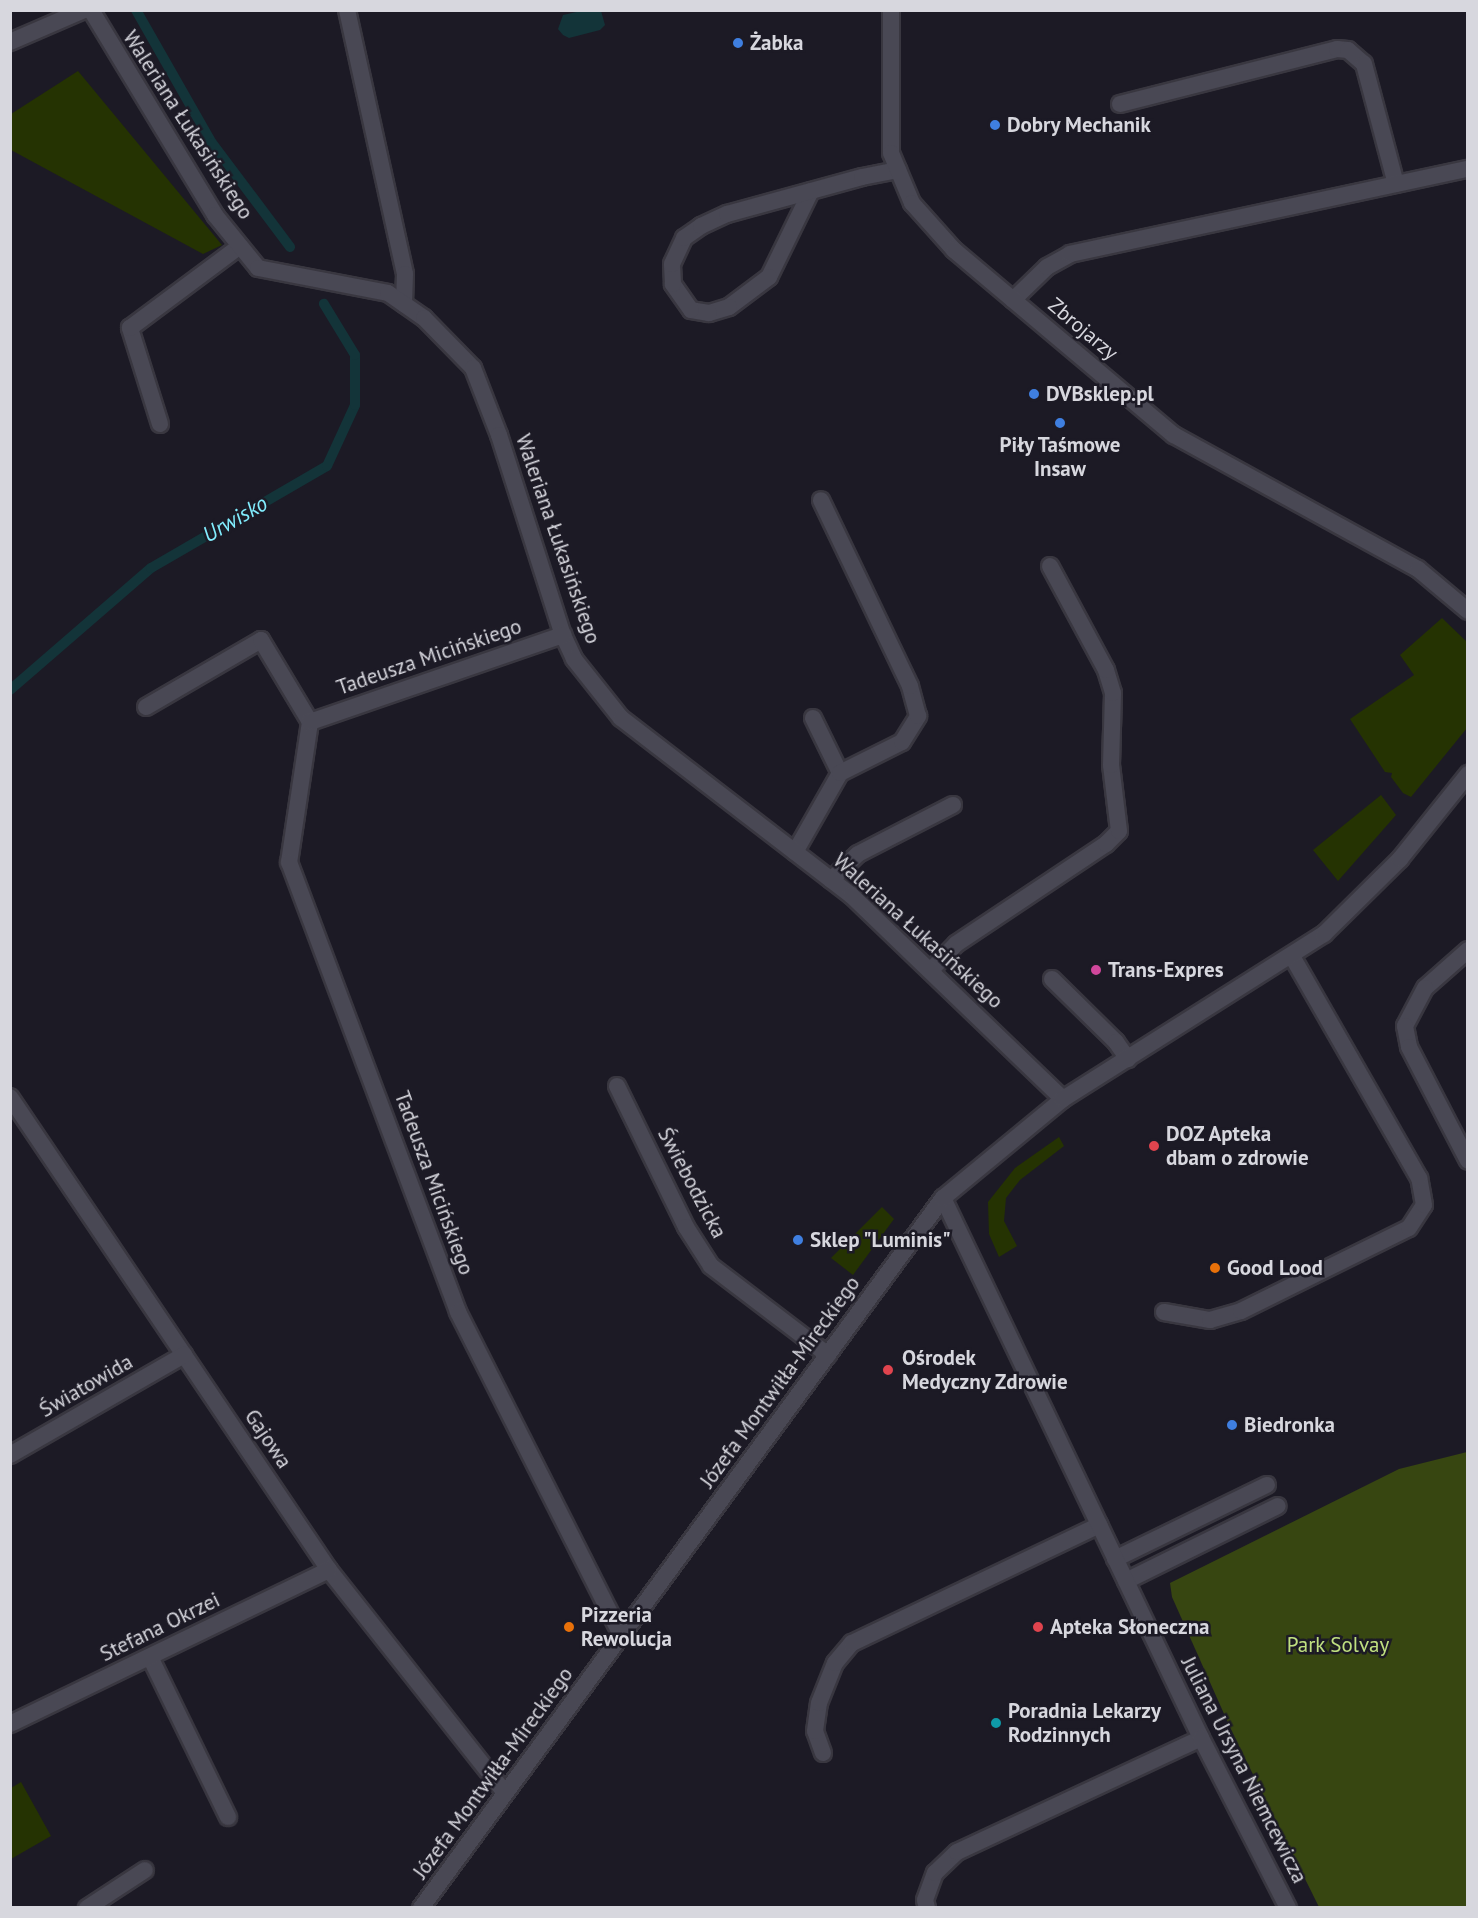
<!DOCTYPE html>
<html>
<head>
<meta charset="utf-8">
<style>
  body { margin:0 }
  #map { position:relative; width:1478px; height:1918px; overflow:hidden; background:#1c1a25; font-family:"PT Sans",sans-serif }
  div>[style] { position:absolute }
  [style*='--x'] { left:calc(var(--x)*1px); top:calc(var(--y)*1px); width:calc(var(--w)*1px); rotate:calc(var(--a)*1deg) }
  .green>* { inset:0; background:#253302 }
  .forest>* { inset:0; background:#374611 }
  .water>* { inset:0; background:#133439 }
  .stream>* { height:10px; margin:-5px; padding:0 5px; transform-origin:5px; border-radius:5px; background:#133439 }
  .roads { filter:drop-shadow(2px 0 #393740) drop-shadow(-2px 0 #393740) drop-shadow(0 2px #393740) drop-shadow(0 -2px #393740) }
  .service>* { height:16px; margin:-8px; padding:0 8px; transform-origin:8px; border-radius:8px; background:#494854 }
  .minor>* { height:16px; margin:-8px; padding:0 8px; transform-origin:8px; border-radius:8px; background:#494854 }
  .dots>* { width:16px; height:16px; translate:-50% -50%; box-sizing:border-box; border:3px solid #1c1a25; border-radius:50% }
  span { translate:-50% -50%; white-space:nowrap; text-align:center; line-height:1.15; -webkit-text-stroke:5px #1c1a25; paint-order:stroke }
  .poi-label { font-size:21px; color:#d7d7de; font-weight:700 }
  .left { translate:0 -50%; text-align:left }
  .street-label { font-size:21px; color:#d7d7de }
  .park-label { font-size:21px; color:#c0e080 }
  .water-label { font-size:22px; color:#82eeff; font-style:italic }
  .frame { position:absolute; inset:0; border:12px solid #d7d7de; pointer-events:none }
</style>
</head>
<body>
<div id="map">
  <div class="green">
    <div style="clip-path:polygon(78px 71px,222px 245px,203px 254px,11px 150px,11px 114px)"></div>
    <div style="clip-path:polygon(1442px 618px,1467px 642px,1467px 728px,1411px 797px,1403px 793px,1391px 777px,1392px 773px,1385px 772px,1350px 719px,1414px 675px,1400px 655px)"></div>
    <div style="clip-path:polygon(1381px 795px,1396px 815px,1338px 881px,1313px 850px)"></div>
    <div style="clip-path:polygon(1059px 1137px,1064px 1146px,1020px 1180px,1006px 1198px,1004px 1221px,1017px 1246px,999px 1257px,989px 1234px,988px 1202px,1015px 1168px)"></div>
    <div style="clip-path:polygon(882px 1207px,894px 1219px,853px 1275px,831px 1258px)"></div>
    <div style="clip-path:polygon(21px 1782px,51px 1836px,11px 1859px,11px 1788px)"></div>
  </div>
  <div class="forest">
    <div style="clip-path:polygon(1467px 1452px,1467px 1907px,1319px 1907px,1233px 1734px,1172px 1597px,1170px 1583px,1399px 1469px)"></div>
  </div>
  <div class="water">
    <div style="clip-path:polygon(581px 11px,601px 11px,605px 25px,600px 30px,569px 38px,563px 35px,558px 29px,563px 15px)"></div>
  </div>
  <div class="stream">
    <div style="--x:136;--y:10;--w:153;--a:60.3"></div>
    <div style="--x:212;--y:143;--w:130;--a:53.1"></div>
    <div style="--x:10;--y:690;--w:186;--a:-40.9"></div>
    <div style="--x:151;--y:568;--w:203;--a:-30.1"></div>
    <div style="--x:327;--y:466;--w:67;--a:-65.3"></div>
    <div style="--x:355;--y:405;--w:50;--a:-90"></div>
    <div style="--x:355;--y:355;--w:60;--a:-121.3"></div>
  </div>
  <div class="roads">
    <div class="service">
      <div style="--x:347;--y:10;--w:270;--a:77.6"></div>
      <div style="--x:405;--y:274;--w:30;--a:92"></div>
      <div style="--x:1120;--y:104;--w:224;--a:-14.2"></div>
      <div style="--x:1337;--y:49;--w:11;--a:5"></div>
      <div style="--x:1348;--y:50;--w:21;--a:41"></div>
      <div style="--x:1364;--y:64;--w:124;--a:75.1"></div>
      <div style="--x:811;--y:191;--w:96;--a:116"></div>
      <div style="--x:769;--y:277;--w:50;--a:143.1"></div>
      <div style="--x:729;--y:307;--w:21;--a:163"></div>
      <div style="--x:709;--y:313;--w:18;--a:-171"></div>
      <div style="--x:691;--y:310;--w:32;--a:-125"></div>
      <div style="--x:673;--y:284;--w:20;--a:-93"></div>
      <div style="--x:672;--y:264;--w:29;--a:-65"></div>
      <div style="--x:684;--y:238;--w:21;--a:-35"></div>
      <div style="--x:701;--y:226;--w:29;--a:-25"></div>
      <div style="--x:727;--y:214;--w:140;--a:-15.3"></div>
      <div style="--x:862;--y:177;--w:37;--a:-11"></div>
      <div style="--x:1013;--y:300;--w:47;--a:-44.1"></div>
      <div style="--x:1047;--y:267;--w:26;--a:-29"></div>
      <div style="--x:1070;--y:254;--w:407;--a:-12.1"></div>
      <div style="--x:160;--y:424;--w:101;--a:-107.4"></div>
      <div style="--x:130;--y:328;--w:137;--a:-36.7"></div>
      <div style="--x:813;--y:718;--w:61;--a:63.9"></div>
      <div style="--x:795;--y:852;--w:91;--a:-60.3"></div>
      <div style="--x:840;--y:773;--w:69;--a:-26.6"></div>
      <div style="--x:902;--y:742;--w:31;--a:-58"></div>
      <div style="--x:918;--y:716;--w:31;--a:-105"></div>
      <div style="--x:910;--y:686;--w:206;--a:-115.6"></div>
      <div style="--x:831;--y:880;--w:37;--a:-44"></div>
      <div style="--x:858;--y:854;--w:107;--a:-27.3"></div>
      <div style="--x:1468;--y:950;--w:57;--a:138.5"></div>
      <div style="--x:1425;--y:988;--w:43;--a:117.8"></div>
      <div style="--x:1405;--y:1026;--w:21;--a:79"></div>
      <div style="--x:1409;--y:1047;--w:128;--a:62.6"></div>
      <div style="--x:931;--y:970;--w:36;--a:-46"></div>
      <div style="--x:956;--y:944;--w:180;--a:-33.7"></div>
      <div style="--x:1106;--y:844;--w:18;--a:-45"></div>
      <div style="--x:1119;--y:831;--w:66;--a:-96.9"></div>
      <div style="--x:1111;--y:765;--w:72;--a:-88.4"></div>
      <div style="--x:1113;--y:693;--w:24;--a:-107"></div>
      <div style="--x:1106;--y:670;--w:118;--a:-118.3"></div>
      <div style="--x:1052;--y:979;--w:90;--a:44.5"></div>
      <div style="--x:1116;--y:1042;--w:21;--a:55"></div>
      <div style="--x:1164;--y:1312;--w:47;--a:9.9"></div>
      <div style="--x:1210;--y:1320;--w:32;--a:-16"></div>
      <div style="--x:1241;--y:1311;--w:187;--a:-26.3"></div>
      <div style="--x:1409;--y:1228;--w:27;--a:-57"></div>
      <div style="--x:1424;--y:1205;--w:27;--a:-100"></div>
      <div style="--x:1419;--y:1178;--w:256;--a:-119.8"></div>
      <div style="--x:1115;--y:1559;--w:169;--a:-26"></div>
      <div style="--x:1126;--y:1581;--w:169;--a:-26.3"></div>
      <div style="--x:150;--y:1657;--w:178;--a:64"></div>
      <div style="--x:823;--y:1753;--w:23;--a:-110"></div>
      <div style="--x:815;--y:1731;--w:28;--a:-82"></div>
      <div style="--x:819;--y:1703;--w:43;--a:-68.2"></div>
      <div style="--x:835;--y:1663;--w:26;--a:-50"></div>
      <div style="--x:852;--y:1643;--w:274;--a:-25.5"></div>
      <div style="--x:87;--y:1908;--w:69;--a:-33.2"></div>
      <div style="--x:927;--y:1908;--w:8;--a:-104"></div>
      <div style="--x:925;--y:1900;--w:29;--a:-70"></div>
      <div style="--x:935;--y:1873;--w:30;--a:-44"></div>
      <div style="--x:957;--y:1852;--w:269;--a:-25"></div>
    </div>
    <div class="minor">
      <div style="--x:91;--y:10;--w:240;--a:58.8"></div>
      <div style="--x:215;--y:215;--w:68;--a:50.9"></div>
      <div style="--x:258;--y:268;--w:132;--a:10.9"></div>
      <div style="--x:388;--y:293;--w:44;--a:34.8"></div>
      <div style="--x:424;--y:318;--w:70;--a:45.6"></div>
      <div style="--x:473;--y:368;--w:72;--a:68.8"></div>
      <div style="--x:499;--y:435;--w:210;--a:72.3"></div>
      <div style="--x:563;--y:635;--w:26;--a:65"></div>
      <div style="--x:574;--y:659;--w:75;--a:51.5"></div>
      <div style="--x:621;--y:718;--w:290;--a:37.6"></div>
      <div style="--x:851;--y:895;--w:294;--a:43.9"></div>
      <div style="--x:891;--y:10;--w:143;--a:90"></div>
      <div style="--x:891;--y:153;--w:54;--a:67.2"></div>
      <div style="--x:912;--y:203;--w:63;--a:48.2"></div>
      <div style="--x:954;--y:250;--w:287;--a:40.1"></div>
      <div style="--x:1174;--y:435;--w:278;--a:28.8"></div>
      <div style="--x:1418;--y:569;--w:65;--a:40"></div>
      <div style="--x:10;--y:42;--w:81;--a:-23.4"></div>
      <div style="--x:146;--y:707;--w:133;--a:-30.2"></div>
      <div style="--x:261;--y:640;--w:96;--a:59.1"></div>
      <div style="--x:310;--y:722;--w:142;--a:98.5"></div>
      <div style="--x:289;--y:862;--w:481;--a:69.4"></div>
      <div style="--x:458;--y:1312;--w:363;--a:63.2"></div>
      <div style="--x:310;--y:722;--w:268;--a:-19"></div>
      <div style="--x:617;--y:1086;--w:157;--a:63.9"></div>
      <div style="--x:686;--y:1227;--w:46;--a:57.3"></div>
      <div style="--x:711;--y:1266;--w:147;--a:37.3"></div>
      <div style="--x:10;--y:1097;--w:571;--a:56"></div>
      <div style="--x:329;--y:1570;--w:284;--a:51.7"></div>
      <div style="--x:943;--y:1198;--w:598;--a:64.46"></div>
      <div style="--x:1201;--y:1738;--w:191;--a:62.9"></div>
      <div style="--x:10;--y:1455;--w:201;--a:-29.9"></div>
      <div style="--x:10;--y:1724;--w:354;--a:-25.8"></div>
      <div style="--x:421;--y:1908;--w:881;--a:-53.68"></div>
      <div style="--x:943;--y:1198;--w:156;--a:-39.5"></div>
      <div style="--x:1063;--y:1099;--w:309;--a:-32.3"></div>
      <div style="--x:1324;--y:934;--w:107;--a:-44.6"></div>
      <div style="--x:1400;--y:859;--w:109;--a:-51.3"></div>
    </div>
  </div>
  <div class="dots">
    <div style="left:738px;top:43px;background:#3f7fe0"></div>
    <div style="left:995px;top:125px;background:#3f7fe0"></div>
    <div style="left:1034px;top:394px;background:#3f7fe0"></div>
    <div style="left:1060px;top:423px;background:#3f7fe0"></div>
    <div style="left:1096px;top:970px;background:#d1479c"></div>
    <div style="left:1154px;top:1146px;background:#e0444e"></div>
    <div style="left:798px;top:1240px;background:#3f7fe0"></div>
    <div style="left:1215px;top:1268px;background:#e8710a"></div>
    <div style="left:888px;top:1370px;background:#e0444e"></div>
    <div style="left:1232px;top:1425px;background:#3f7fe0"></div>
    <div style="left:569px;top:1627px;background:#e8710a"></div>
    <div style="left:1038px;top:1627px;background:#e0444e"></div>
    <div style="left:996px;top:1723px;background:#0f9aa8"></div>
  </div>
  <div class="poi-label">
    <span class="left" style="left:750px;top:43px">Żabka</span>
    <span class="left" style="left:1007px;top:125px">Dobry Mechanik</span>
    <span class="left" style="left:1046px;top:394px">DVBsklep.pl</span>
    <span style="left:1060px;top:457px">Piły Taśmowe<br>Insaw</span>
    <span class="left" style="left:1108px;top:970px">Trans-Expres</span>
    <span class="left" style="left:1166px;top:1146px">DOZ Apteka<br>dbam o zdrowie</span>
    <span class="left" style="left:810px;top:1240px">Sklep "Luminis"</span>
    <span class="left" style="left:1227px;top:1268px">Good Lood</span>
    <span class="left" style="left:902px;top:1370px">Ośrodek<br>Medyczny Zdrowie</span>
    <span class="left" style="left:1244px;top:1425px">Biedronka</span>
    <span class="left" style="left:581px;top:1627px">Pizzeria<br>Rewolucja</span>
    <span class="left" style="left:1050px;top:1627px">Apteka Słoneczna</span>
    <span class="left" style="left:1008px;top:1723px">Poradnia Lekarzy<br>Rodzinnych</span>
  </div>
  <div class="street-label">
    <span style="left:188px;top:125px;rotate:57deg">Waleriana Łukasińskiego</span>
    <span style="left:1083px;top:329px;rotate:40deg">Zbrojarzy</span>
    <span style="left:558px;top:539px;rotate:71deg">Waleriana Łukasińskiego</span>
    <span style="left:429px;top:657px;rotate:-19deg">Tadeusza Micińskiego</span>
    <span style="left:918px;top:931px;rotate:42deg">Waleriana Łukasińskiego</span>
    <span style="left:434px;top:1183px;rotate:70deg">Tadeusza Micińskiego</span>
    <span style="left:692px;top:1183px;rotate:62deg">Świebodzicka</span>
    <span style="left:780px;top:1382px;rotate:-54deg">Józefa Montwiłła-Mireckiego</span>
    <span style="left:86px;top:1386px;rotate:-30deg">Światowida</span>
    <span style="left:268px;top:1439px;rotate:56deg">Gajowa</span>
    <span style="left:160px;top:1627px;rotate:-26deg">Stefana Okrzei</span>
    <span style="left:1244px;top:1770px;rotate:63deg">Juliana Ursyna Niemcewicza</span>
    <span style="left:493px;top:1773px;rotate:-54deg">Józefa Montwiłła-Mireckiego</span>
  </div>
  <div class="park-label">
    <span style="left:1338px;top:1645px">Park Solvay</span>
  </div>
  <div class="water-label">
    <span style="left:235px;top:519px;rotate:-30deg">Urwisko</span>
  </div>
  <div class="frame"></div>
</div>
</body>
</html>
